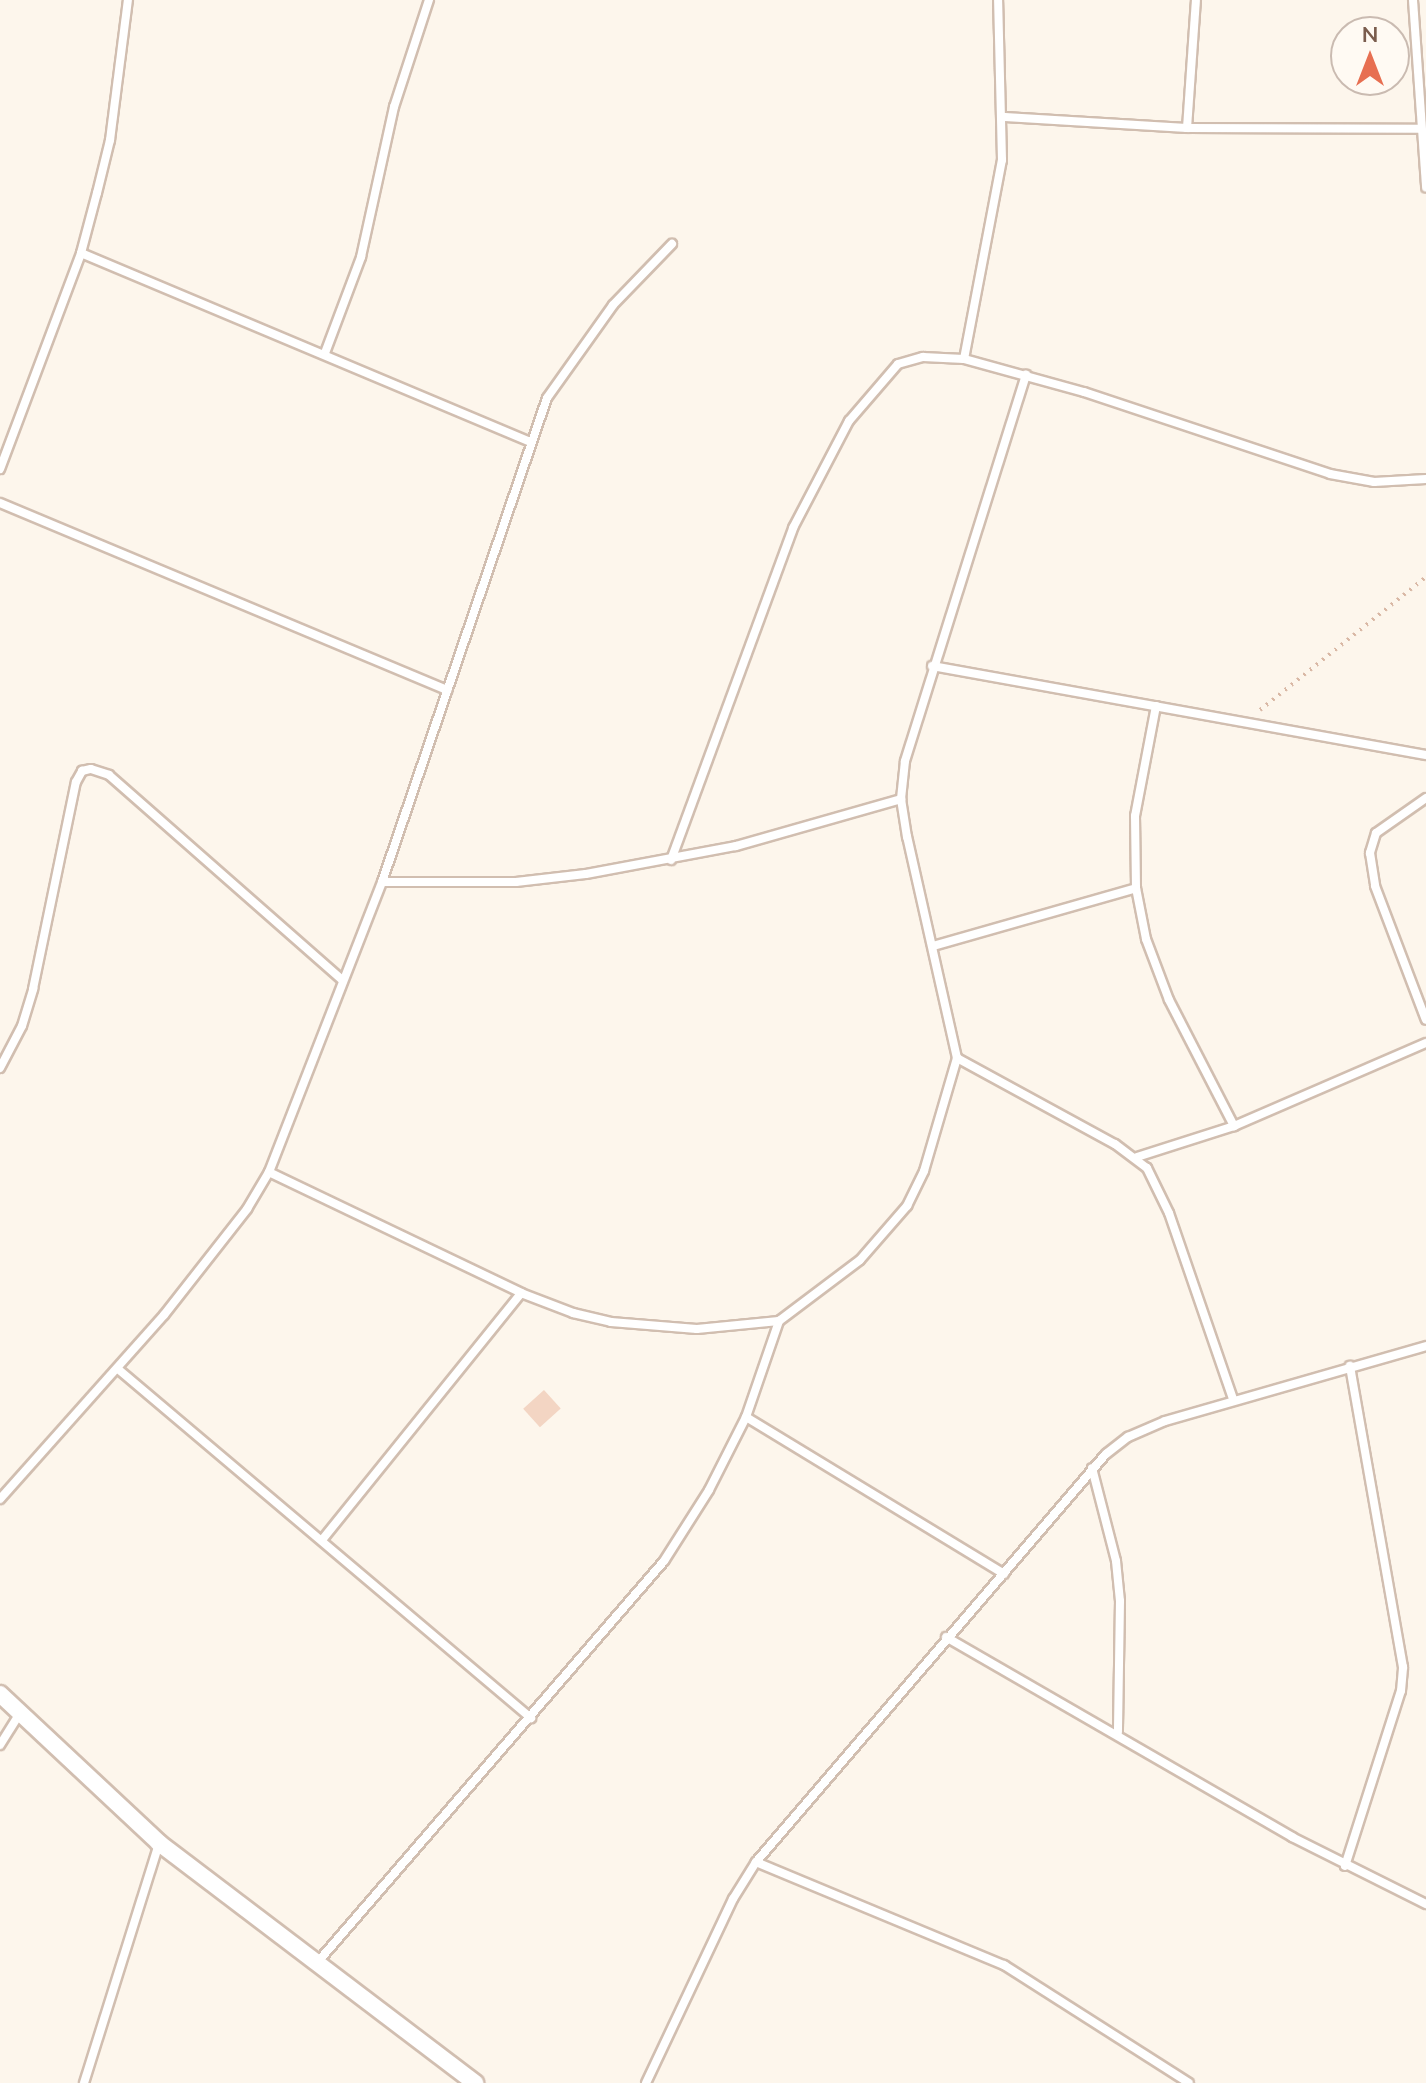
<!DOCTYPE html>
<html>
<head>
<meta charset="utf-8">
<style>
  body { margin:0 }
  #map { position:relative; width:1426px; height:2083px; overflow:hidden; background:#fdf6ec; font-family:Mulish,sans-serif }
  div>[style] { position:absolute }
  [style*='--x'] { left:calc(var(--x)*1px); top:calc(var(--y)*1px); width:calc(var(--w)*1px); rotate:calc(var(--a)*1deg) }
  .building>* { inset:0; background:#f3d5c3; transform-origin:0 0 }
  .path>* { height:4px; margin-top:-2px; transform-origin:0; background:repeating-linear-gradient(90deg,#d9b8a5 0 2px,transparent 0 8px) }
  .roads { filter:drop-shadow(2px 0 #d1beb0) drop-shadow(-2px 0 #d1beb0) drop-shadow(0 2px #d1beb0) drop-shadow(0 -2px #d1beb0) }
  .lane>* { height:8px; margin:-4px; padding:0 4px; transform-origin:4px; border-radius:4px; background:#fff }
  .street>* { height:16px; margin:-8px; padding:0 8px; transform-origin:8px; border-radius:8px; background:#fff }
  span { translate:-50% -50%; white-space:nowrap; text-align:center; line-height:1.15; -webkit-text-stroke:6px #fffaf3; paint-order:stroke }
  .north { position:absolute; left:1330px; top:16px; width:80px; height:80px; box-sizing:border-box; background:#fffaf3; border:2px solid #cabbb1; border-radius:50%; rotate:0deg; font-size:22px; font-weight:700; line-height:32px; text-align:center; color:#7a5c4d }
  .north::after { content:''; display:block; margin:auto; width:28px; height:36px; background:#e76f51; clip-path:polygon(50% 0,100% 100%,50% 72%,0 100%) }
</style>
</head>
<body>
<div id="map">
  <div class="building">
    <div style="left:544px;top:1390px;width:25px;height:28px;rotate:48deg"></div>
  </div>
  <div class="path">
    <div style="--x:1260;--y:710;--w:213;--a:-38.7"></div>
  </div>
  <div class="roads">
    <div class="lane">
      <div style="--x:1413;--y:0;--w:188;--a:86"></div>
      <div style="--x:1005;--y:117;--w:182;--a:3.5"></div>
      <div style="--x:1187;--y:128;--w:234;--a:0.2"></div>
      <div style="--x:1187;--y:128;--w:128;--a:-86"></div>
      <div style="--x:81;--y:253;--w:486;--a:22.8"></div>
      <div style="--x:325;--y:353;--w:103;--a:-69.4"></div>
      <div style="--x:361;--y:257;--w:154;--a:-77.6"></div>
      <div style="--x:394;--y:107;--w:113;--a:-71.9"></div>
      <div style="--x:964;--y:359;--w:203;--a:-79.2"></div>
      <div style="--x:1002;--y:160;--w:160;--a:-91.4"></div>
      <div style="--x:0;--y:469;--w:231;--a:-69.4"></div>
      <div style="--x:81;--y:253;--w:62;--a:-75.1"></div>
      <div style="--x:97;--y:193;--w:55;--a:-76.2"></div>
      <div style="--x:110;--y:140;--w:141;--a:-82.7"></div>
      <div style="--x:0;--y:503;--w:485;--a:22.7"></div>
      <div style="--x:932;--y:666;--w:502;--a:10.21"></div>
      <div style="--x:1156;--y:706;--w:112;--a:100.8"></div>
      <div style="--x:1135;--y:816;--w:72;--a:89.2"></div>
      <div style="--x:1136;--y:888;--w:52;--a:78.9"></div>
      <div style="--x:1146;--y:939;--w:65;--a:69.3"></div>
      <div style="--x:1169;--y:1000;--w:142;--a:62.7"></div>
      <div style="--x:1426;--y:798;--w:61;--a:145"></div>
      <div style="--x:1376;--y:833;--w:21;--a:107"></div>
      <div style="--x:1370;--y:853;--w:33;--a:81"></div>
      <div style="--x:1375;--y:886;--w:143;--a:69.2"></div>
      <div style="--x:671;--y:860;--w:354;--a:-69.8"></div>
      <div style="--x:793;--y:528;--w:121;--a:-62.4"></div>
      <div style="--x:849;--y:421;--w:75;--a:-49.3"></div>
      <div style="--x:898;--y:364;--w:26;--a:-16"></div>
      <div style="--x:923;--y:357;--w:41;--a:2.8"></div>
      <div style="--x:964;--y:359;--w:124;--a:15.4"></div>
      <div style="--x:1084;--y:392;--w:259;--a:18.4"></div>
      <div style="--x:1330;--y:474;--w:45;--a:10.3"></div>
      <div style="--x:1374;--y:482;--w:52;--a:-3.3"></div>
      <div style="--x:382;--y:882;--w:134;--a:0"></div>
      <div style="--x:516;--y:882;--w:70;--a:-6.5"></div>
      <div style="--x:586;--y:874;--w:153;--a:-10.6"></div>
      <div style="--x:736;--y:846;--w:172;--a:-15.9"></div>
      <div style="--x:933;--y:946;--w:211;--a:-15.9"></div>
      <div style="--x:957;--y:1058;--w:180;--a:28.6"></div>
      <div style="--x:1115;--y:1144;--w:40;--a:37"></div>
      <div style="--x:1147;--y:1168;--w:50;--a:63.9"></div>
      <div style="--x:1169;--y:1213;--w:197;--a:71"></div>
      <div style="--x:0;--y:1068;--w:47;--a:-62.4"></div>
      <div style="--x:22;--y:1026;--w:39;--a:-73"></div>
      <div style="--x:33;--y:989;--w:211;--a:-78.3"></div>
      <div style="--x:76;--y:782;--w:13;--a:-61"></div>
      <div style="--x:82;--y:771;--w:9;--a:-13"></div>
      <div style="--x:91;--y:769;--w:19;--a:18"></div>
      <div style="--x:109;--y:775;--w:309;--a:41.3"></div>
      <div style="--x:1137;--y:1157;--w:102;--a:-17.7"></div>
      <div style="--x:1234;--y:1126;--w:209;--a:-23.4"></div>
      <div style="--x:269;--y:1172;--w:280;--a:25.6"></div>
      <div style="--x:521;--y:1293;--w:56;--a:21"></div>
      <div style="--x:573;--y:1313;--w:39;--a:13"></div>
      <div style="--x:611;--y:1322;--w:86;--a:4.7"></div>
      <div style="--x:697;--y:1329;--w:82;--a:-5.6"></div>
      <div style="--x:118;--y:1369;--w:541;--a:40.2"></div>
      <div style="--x:746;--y:1417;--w:302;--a:31.3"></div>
      <div style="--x:1092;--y:1468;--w:96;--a:75.5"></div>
      <div style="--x:1116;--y:1561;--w:40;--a:84.3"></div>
      <div style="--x:1120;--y:1601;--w:131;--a:90.9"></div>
      <div style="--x:0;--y:1499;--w:246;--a:-48.3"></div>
      <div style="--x:164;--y:1315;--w:135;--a:-51.9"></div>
      <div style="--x:247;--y:1209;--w:43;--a:-59.3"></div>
      <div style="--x:269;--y:1172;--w:311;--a:-68.7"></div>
      <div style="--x:382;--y:882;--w:511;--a:-71.18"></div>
      <div style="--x:547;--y:398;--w:114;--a:-54.6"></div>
      <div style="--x:613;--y:305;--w:85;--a:-46"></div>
      <div style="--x:322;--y:1540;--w:317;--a:-51.1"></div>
      <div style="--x:946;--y:1637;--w:400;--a:30"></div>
      <div style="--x:1292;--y:1837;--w:150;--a:26.6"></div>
      <div style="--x:0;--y:1745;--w:36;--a:-58"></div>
      <div style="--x:756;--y:1862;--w:269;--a:22.6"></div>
      <div style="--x:1004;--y:1965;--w:219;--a:32.5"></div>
      <div style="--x:1345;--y:1866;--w:184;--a:-72.3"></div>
      <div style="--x:1401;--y:1691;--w:24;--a:-85"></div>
      <div style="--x:1403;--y:1667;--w:306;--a:-100"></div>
      <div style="--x:316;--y:1964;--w:532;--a:-49.19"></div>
      <div style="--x:664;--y:1561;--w:84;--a:-57.6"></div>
      <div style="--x:709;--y:1490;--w:82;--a:-63.1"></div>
      <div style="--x:746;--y:1417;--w:102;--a:-71"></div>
      <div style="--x:779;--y:1321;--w:101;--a:-37"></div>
      <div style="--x:860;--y:1260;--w:72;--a:-49"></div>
      <div style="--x:907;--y:1206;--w:39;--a:-64"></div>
      <div style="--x:924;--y:1171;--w:118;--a:-73.7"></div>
      <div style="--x:957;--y:1058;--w:227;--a:-102.7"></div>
      <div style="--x:907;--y:837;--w:38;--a:-99"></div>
      <div style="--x:901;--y:799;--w:38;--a:-84"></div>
      <div style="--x:905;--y:761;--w:405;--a:-72.6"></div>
      <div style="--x:84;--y:2083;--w:251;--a:-72.6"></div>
      <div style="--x:646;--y:2083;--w:204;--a:-64.7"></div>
      <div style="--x:733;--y:1899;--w:44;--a:-58.1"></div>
      <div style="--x:756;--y:1862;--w:538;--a:-49.38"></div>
      <div style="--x:1106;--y:1454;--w:28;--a:-38"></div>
      <div style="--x:1128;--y:1437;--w:40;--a:-23.4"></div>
      <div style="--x:1165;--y:1421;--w:272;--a:-16"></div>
    </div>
    <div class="street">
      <div style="--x:0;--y:1694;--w:218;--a:43.1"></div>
      <div style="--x:159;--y:1843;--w:397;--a:37.2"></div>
    </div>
  </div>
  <div class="north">N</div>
</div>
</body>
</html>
